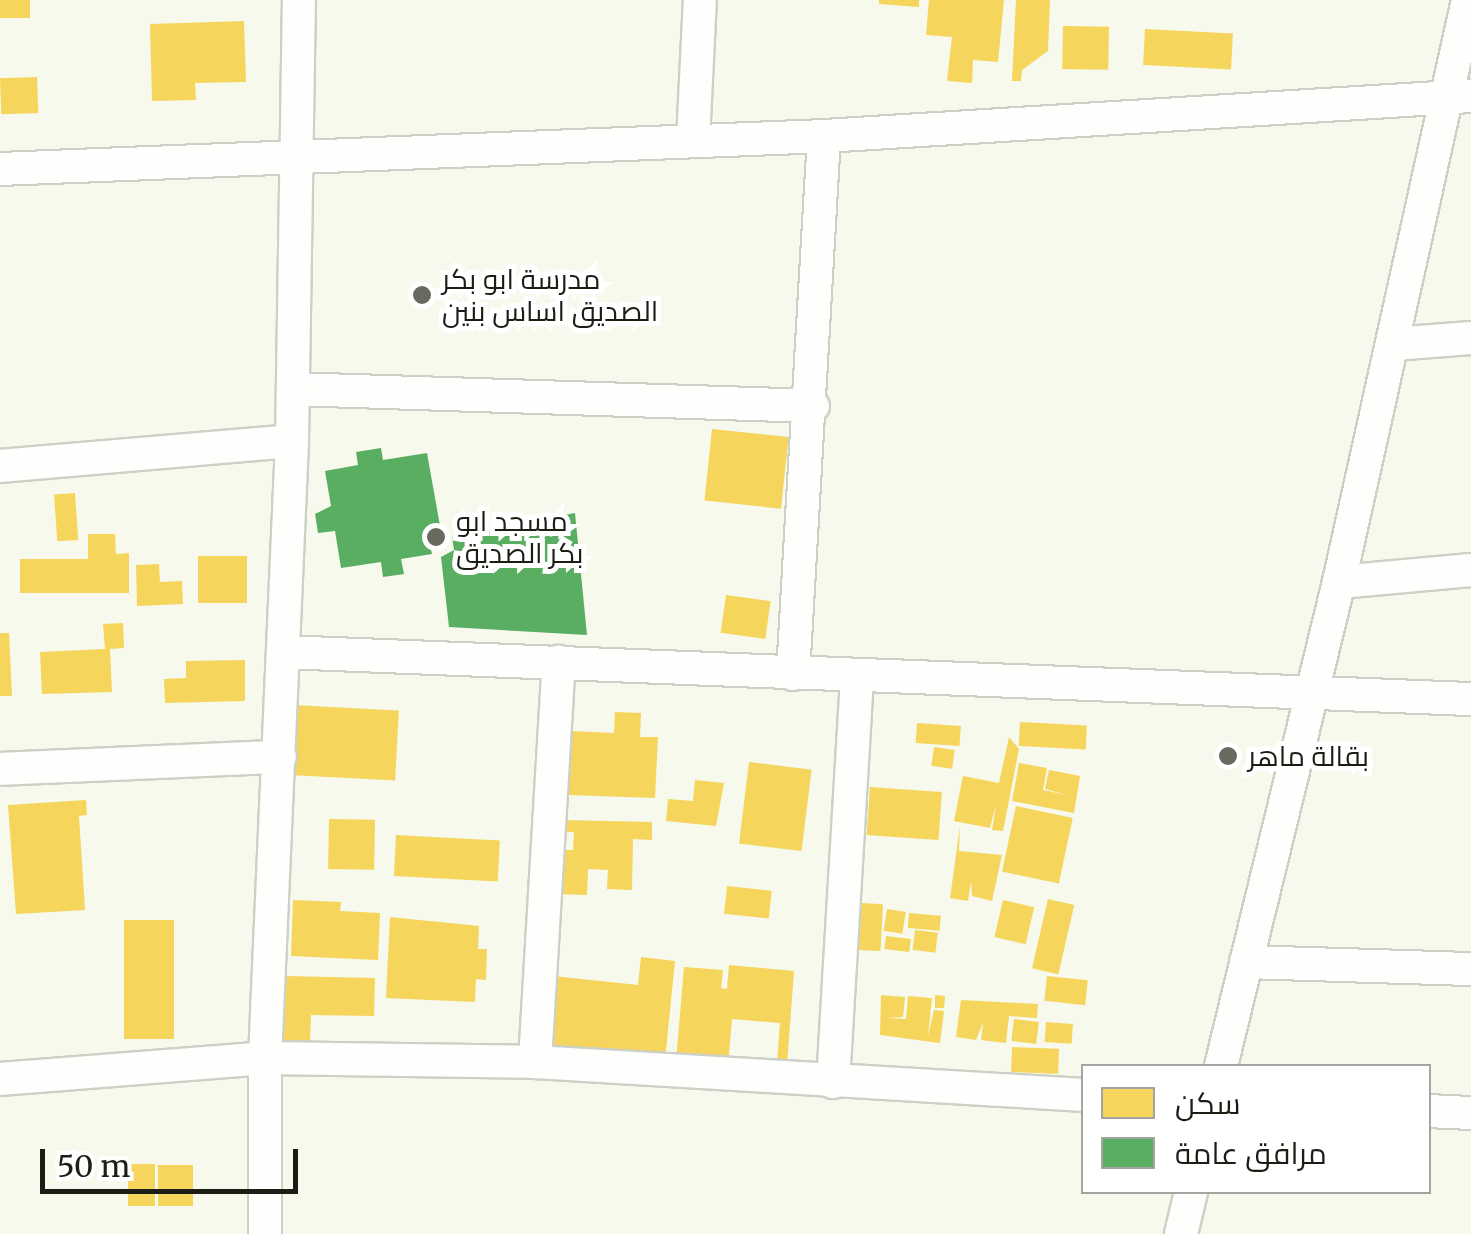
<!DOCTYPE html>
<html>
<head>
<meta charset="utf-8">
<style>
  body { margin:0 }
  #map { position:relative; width:1471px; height:1234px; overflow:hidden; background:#f6f9ec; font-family:Merriweather,Cairo,serif }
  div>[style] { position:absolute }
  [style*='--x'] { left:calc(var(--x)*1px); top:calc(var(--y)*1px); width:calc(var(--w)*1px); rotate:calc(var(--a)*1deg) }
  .homes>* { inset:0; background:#f6d55c; transform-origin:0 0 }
  .public>* { inset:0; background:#5aae61 }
  .roads { filter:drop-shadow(2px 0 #cdd0c6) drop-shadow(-2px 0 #cdd0c6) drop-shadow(0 2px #cdd0c6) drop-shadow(0 -2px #cdd0c6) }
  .minor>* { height:32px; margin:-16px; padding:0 16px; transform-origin:16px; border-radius:16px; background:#fefefc }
  .dots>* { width:28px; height:28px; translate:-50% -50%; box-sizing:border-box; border:5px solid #fff; border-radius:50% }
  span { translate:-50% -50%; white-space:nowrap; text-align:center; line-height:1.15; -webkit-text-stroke:10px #fff; paint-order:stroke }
  .poi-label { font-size:28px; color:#1c1d15 }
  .left { translate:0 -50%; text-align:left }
  .legend { position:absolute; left:1081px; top:1064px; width:350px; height:130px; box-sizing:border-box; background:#fff; border:2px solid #a4a5a1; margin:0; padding:12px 18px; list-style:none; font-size:30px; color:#1c1d15 }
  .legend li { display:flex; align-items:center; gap:20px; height:50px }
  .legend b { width:50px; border:2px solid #a4a5a1 }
  .scale { position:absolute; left:40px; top:1149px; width:258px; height:45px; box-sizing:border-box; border:5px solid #1c1d15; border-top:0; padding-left:12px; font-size:30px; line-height:35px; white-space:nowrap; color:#1c1d15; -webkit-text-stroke:8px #fff; paint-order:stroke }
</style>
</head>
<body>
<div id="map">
  <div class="homes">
    <div style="left:0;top:0;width:30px;height:18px"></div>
    <div style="clip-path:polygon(879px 0,919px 0,919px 7px,879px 4px)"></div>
    <div style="clip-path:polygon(929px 0,1004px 0,998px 62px,973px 60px,972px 83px,947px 81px,952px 37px,926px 35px)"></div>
    <div style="clip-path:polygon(1016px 0,1050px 0,1048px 51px,1022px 70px,1021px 81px,1012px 81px)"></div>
    <div style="clip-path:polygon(244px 21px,246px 82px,195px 83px,196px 100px,152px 101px,150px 24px)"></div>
    <div style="left:1063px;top:26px;width:46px;height:43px;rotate:1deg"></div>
    <div style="left:1145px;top:29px;width:88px;height:36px;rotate:3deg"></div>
    <div style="left:37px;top:77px;width:36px;height:37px;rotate:88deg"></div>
    <div style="left:712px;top:429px;width:77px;height:72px;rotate:6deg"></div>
    <div style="left:75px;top:493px;width:47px;height:21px;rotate:86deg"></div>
    <div style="clip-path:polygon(88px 534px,115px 534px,116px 554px,129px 553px,129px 593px,20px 593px,20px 559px,88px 559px)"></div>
    <div style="left:198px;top:556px;width:49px;height:47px"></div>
    <div style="clip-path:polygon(159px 564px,160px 582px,182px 581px,183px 604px,137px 606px,136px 565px)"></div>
    <div style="left:726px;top:595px;width:45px;height:38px;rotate:8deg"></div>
    <div style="clip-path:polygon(123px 623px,124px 648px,110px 649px,112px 692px,42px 694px,40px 652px,105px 649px,103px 624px)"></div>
    <div style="clip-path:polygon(0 633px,9px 633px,12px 696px,0 696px)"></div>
    <div style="clip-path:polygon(245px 660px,245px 701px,165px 703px,164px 679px,186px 678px,186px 661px)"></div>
    <div style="left:293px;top:705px;width:106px;height:70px;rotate:3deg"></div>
    <div style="clip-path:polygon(615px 712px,641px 713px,640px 737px,658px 737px,655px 798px,568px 795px,571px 731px,614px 733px)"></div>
    <div style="left:1020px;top:722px;width:67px;height:24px;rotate:3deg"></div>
    <div style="left:917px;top:723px;width:44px;height:20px;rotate:4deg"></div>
    <div style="clip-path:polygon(1009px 737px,1019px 749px,1003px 831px,992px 830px,996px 804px,990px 828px,954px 821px,963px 776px,999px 783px)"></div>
    <div style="left:934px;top:747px;width:21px;height:19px;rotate:8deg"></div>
    <div style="left:749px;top:762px;width:63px;height:82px;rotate:7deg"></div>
    <div style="clip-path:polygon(1019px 763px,1047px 768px,1043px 790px,1067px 795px,1045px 789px,1049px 770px,1080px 776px,1074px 813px,1012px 801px)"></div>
    <div style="clip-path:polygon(695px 780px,724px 783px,716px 826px,666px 821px,668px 799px,693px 801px)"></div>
    <div style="left:870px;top:787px;width:72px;height:48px;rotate:4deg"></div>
    <div style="clip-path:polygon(86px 800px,87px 815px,79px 816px,85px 910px,16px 914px,8px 805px)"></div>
    <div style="left:1016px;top:806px;width:58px;height:67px;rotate:12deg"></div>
    <div style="left:329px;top:819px;width:46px;height:50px;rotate:1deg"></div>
    <div style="clip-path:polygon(561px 820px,652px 822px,652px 840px,633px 839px,632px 890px,607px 889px,608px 870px,588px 869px,587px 895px,552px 894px,554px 850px,573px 850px,574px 832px,560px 832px)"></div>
    <div style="clip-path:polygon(960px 826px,959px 851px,1002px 855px,992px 901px,972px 896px,971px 881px,968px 901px,950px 898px)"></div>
    <div style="left:396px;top:835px;width:104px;height:41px;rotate:3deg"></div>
    <div style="left:727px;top:886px;width:45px;height:28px;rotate:6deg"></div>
    <div style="left:1048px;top:899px;width:27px;height:71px;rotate:13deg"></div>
    <div style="clip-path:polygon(293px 900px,341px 902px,340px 911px,380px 913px,378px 960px,291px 956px)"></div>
    <div style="left:1003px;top:900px;width:32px;height:38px;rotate:13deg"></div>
    <div style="left:861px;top:903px;width:22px;height:47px;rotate:3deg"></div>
    <div style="left:887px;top:909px;width:19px;height:22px;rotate:9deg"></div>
    <div style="left:909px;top:913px;width:32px;height:15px;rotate:5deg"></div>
    <div style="clip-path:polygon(390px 917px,479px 926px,478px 949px,487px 949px,486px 980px,476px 979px,475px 1002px,386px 998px)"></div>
    <div style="left:124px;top:920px;width:50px;height:119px"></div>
    <div style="left:915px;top:930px;width:23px;height:20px;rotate:7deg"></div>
    <div style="left:886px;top:936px;width:25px;height:13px;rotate:7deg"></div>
    <div style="clip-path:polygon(641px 957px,675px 961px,665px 1060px,545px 1047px,553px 976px,638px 985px)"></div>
    <div style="clip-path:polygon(729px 965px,794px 971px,787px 1065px,777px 1064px,780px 1023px,732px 1019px,728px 1065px,676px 1061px,684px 967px,723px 970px,721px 988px,727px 989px)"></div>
    <div style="clip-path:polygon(286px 976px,375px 978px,374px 1016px,311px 1015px,310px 1042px,274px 1041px,275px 999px,285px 999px)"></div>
    <div style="left:1047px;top:976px;width:41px;height:25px;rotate:6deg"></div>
    <div style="clip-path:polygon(881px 995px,905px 997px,903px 1017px,887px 1018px,906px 1019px,908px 996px,932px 998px,928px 1036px,934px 1010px,944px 1011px,940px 1043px,880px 1035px)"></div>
    <div style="clip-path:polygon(935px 995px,945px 996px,944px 1008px,935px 1008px)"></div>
    <div style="clip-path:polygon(961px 1000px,1038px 1004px,1037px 1018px,1009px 1016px,1006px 1043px,981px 1040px,983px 1023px,976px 1040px,956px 1037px)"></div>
    <div style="left:1014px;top:1019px;width:25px;height:22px;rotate:7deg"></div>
    <div style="left:1046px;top:1022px;width:27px;height:20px;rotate:4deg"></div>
    <div style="left:1012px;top:1047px;width:47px;height:25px;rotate:2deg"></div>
    <div style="left:128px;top:1164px;width:27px;height:42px"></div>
    <div style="left:158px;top:1165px;width:35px;height:41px"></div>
  </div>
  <div class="public">
    <div style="clip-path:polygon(381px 448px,383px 460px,427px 453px,442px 537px,429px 539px,432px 554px,401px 559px,404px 574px,383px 577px,381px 562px,341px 568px,335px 531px,318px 533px,315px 514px,331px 506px,325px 471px,358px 465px,356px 452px)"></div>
    <div style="clip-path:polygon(575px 513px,587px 635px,449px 627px,441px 557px,454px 550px,452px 537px)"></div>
  </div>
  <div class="roads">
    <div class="minor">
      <div style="--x:693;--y:141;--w:141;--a:-87.2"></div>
      <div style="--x:0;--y:169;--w:825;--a:-2.29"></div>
      <div style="--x:824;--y:136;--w:648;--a:-3.54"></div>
      <div style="--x:1393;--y:344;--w:78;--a:-4.4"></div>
      <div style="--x:293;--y:389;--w:520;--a:1.87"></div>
      <div style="--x:0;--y:466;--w:293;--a:-4.9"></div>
      <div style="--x:1339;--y:582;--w:133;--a:-5.2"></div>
      <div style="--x:283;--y:652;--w:1189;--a:2.27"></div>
      <div style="--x:793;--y:674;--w:539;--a:-86.7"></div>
      <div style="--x:0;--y:769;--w:280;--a:-2.5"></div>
      <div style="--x:1246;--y:962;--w:225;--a:1.8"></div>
      <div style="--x:535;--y:1062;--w:401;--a:-86.6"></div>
      <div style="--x:1221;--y:1066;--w:498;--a:-76.3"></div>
      <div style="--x:1339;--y:582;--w:596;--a:-77.5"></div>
      <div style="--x:0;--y:1079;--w:266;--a:-4.5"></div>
      <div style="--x:265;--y:1058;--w:270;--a:0.8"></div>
      <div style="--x:535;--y:1062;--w:550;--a:3.44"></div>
      <div style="--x:833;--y:1082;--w:405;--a:-86.6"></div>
      <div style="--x:1428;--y:1111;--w:43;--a:2.7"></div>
      <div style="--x:265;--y:1234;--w:176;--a:-90"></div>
      <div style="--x:265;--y:1058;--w:618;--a:-87.49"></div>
      <div style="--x:292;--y:441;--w:441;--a:-89.1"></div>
      <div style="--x:1181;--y:1234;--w:43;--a:-76.6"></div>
    </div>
  </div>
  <div class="dots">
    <div style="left:422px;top:295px;background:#686a60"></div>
    <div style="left:436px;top:537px;background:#686a60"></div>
    <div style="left:1228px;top:756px;background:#686a60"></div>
  </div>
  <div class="poi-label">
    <span class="left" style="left:442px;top:295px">مدرسة ابو بكر<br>الصديق اساس بنين</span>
    <span class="left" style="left:456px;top:537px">مسجد ابو<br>بكر الصديق</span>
    <span class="left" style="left:1248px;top:756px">بقالة ماهر</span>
  </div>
  <ul class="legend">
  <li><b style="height:28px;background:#f6d55c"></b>سكن</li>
  <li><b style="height:28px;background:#5aae61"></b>مرافق عامة</li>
  </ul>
  <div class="scale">50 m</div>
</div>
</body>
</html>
